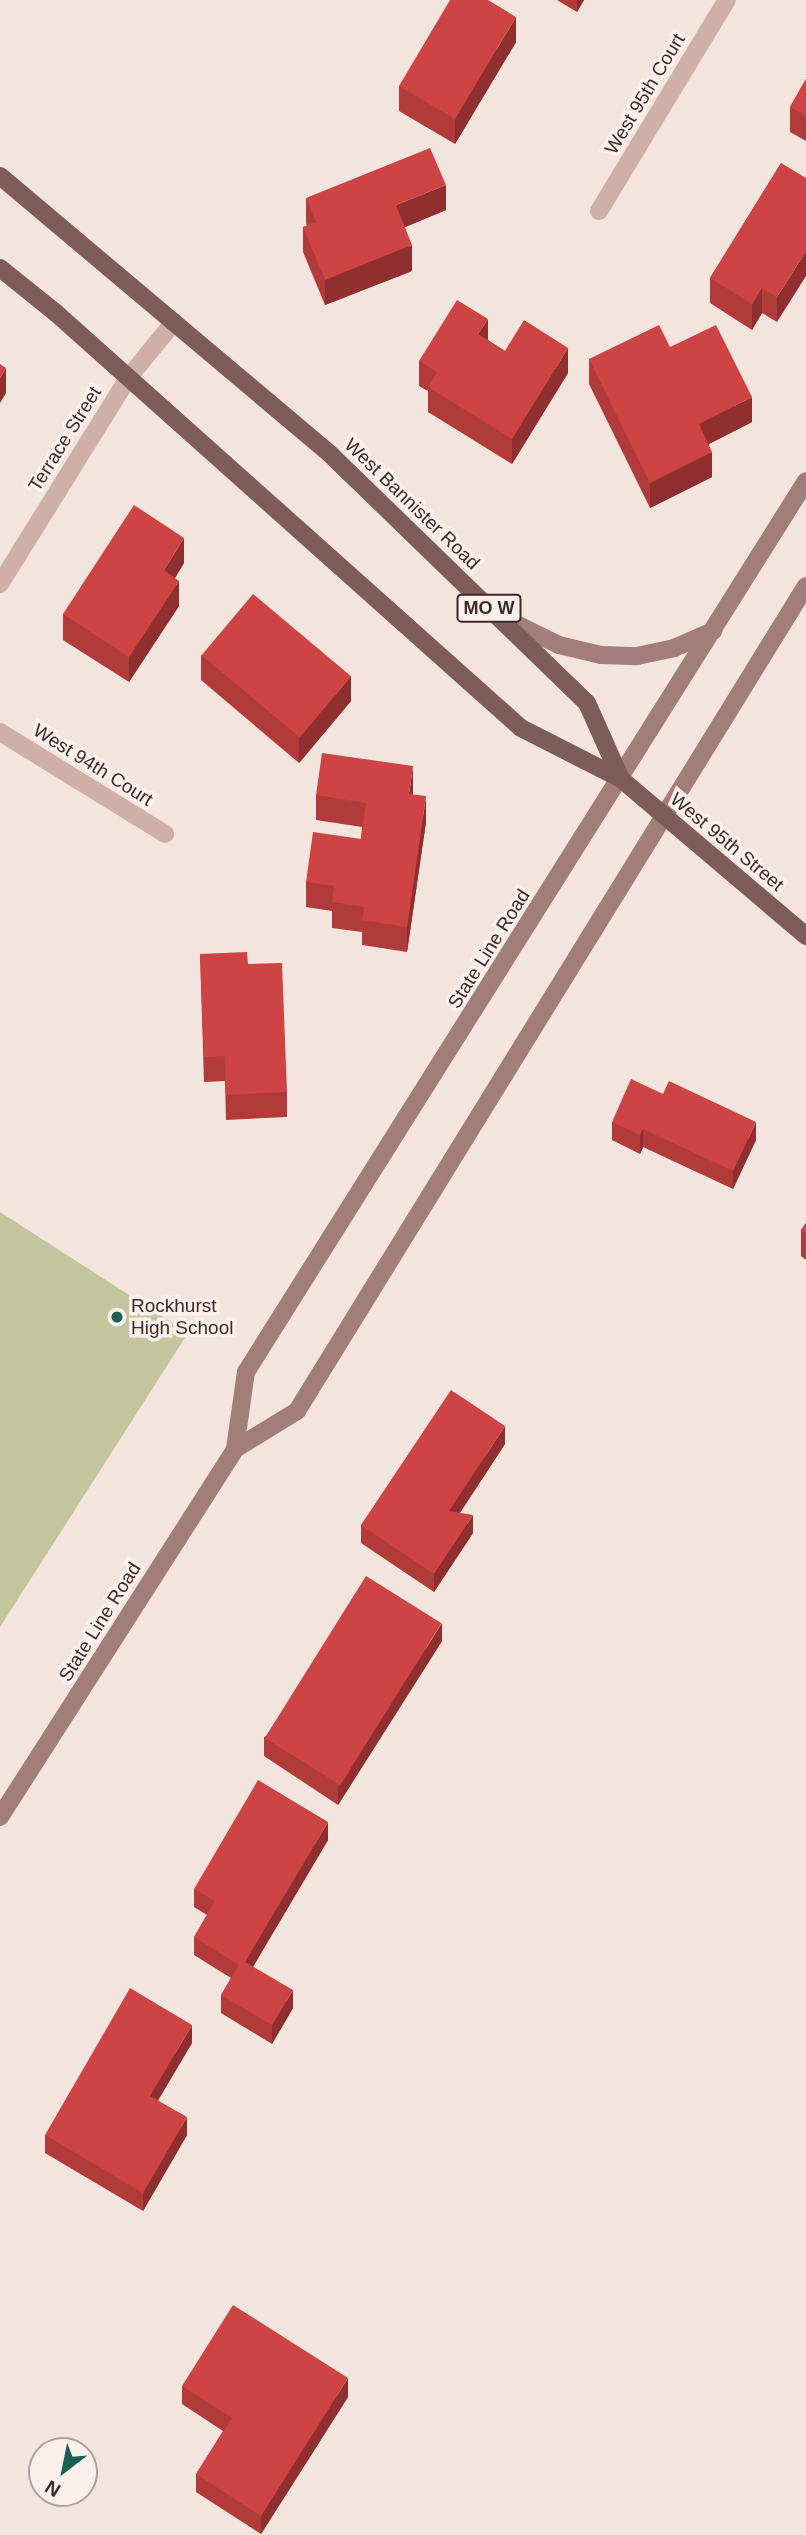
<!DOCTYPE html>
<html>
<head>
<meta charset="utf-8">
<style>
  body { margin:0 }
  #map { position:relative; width:806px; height:2535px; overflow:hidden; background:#f4e4de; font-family:Arial,sans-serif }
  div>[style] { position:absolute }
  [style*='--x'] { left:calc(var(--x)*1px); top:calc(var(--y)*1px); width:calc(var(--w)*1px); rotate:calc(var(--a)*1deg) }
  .green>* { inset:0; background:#c2c59d }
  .street>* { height:18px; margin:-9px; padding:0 9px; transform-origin:9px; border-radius:9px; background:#ceb0a9 }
  .secondary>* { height:18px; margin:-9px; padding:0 9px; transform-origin:9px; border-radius:9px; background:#a27e7a }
  .primary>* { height:18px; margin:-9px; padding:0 9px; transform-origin:9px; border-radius:9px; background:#7d5c59 }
  .wall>* { inset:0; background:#b13a3a }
  .shaded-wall>* { inset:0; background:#902f30 }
  .building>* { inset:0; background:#ce4344; transform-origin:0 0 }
  .dots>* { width:19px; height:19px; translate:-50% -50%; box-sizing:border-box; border:4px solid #fbf0eb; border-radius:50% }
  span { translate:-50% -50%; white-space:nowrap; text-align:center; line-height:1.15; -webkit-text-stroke:7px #fbf0eb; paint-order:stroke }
  .shield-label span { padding:2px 5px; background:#fbf0eb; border:2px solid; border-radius:5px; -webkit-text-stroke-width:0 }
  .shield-label { font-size:18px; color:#3b2a29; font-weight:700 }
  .street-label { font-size:19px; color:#3b2a29 }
  .poi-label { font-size:19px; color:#3b2a29 }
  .left { translate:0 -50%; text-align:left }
  .north { position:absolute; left:28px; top:2437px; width:70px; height:70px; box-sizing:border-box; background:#fbf0eb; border:2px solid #aea19d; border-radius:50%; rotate:212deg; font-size:19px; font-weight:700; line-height:28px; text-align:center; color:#3b2a29 }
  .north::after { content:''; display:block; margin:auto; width:24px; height:32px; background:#1b6053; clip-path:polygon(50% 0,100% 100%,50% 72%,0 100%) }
</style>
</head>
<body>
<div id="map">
  <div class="green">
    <div style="clip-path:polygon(0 1212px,188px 1333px,0 1627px)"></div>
  </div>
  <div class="street">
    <div style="--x:599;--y:211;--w:247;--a:-58.8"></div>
    <div style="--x:0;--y:584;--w:244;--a:-58.1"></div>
    <div style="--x:129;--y:377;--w:71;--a:-50.7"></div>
    <div style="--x:0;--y:732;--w:194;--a:31.7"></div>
  </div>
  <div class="secondary">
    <div style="--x:498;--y:615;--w:68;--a:26.2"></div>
    <div style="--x:559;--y:645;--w:43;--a:13.4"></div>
    <div style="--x:601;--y:655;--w:36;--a:2"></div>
    <div style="--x:637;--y:656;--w:38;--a:-12"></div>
    <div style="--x:674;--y:648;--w:43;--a:-23.6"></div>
    <div style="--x:235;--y:1449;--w:73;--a:-31.5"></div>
    <div style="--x:297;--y:1411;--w:969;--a:-58.33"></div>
    <div style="--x:0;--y:1817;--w:437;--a:-57.4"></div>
    <div style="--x:235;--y:1449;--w:78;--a:-81.9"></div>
    <div style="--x:246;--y:1372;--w:1052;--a:-57.85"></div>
  </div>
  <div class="primary">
    <div style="--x:0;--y:176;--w:433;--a:40.1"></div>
    <div style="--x:331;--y:455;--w:356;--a:44.1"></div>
    <div style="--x:587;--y:703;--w:83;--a:65.9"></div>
    <div style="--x:0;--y:268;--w:72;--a:38.8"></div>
    <div style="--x:56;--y:313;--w:623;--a:41.75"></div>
    <div style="--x:521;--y:728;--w:112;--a:27"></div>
    <div style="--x:621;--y:779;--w:243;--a:40.3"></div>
  </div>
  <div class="wall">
    <div style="clip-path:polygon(557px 0,584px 0,577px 12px)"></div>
    <div style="clip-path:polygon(516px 42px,455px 144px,399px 111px,399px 86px)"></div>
    <div style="clip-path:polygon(806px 79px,806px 141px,790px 132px,790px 107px)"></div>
    <div style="clip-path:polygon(781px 163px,777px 322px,762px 313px,752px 330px,710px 303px,710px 278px)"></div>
    <div style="clip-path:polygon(306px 198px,446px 210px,405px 227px,412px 271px,325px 305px,303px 252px,303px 227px,307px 226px,306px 223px)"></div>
    <div style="clip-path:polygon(488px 340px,505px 351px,568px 373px,512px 464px,428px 412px,428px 391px,419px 386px,419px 361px)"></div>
    <div style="clip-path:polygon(670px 347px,752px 422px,709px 444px,712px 477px,650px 508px,589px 384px,589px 359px)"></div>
    <div style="clip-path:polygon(184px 563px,175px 578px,179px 606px,129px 682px,63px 640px,63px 614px)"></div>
    <div style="clip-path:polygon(201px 655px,351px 701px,299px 763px,201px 680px)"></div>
    <div style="clip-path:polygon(413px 792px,412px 794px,426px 822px,407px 952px,362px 945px,362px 932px,332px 928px,332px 911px,306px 907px,306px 882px,361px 839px,362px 827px,316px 820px,316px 795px)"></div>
    <div style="clip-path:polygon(200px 954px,248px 964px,287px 1092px,287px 1117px,226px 1120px,225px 1081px,204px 1082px)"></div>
    <div style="clip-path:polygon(612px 1122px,756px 1140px,733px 1189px,643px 1147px,640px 1154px,612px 1140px)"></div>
    <div style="clip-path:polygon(806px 1223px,806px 1260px,801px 1256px,801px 1230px)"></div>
    <div style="clip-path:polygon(505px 1444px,460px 1513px,473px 1533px,434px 1592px,361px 1543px,361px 1525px)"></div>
    <div style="clip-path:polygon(442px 1641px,338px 1805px,264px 1756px,264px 1737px)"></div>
    <div style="clip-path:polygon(328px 1840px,253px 1967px,293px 2008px,272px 2044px,221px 2013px,221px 1995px,231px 1978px,194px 1955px,194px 1937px,207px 1915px,194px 1907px,194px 1889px)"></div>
    <div style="clip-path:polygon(192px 2043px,158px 2100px,187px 2135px,143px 2211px,45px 2153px,45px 2135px)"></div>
    <div style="clip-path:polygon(182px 2386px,348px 2397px,261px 2534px,196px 2492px,196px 2474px,223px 2431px,182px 2404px)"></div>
  </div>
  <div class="shaded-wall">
    <div style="clip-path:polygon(577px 0,584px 0,577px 12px)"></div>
    <div style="clip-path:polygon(516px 17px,516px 42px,455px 144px,455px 119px)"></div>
    <div style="clip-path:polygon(446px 185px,446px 210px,396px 231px,396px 205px)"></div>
    <div style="clip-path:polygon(412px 245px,412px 271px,325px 305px,325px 280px)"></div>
    <div style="clip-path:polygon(806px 251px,806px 276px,777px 322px,777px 297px)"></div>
    <div style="clip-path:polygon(762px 288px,762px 313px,752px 330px,752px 304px)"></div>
    <div style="clip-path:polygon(488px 319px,488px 344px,478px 334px)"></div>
    <div style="clip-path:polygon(568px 348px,568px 373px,512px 464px,512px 439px)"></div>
    <div style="clip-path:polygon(6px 368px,6px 393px,0 403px,0 378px)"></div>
    <div style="clip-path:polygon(752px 397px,752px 422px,699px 449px,699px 424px)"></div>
    <div style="clip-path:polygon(712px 452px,712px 477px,650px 508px,650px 483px)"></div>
    <div style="clip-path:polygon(184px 538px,184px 563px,164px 596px,164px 570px)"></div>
    <div style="clip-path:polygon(179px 581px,179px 606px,129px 682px,129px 657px)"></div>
    <div style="clip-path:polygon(351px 676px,351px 701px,299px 763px,299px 738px)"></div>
    <div style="clip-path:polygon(413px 766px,413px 792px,409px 819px,409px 794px)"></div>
    <div style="clip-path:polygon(426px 796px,426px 822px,407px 952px,407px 927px)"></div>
    <div style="clip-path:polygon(756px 1122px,756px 1140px,733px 1189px,733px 1171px)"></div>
    <div style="clip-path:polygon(643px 1129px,643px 1147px,640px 1154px,640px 1135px)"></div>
    <div style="clip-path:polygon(505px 1426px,505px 1444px,449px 1529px,449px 1511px)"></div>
    <div style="clip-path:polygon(473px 1515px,473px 1533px,434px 1592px,434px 1574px)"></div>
    <div style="clip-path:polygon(442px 1623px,442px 1641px,338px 1805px,338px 1787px)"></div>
    <div style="clip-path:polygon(328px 1822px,328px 1840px,245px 1980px,245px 1962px)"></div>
    <div style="clip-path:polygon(293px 1990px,293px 2008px,272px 2044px,272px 2025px)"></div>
    <div style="clip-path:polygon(192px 2025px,192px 2043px,150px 2114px,150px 2096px)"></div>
    <div style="clip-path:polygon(187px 2117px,187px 2135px,143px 2211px,143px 2193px)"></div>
    <div style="clip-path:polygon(348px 2378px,348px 2397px,261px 2534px,261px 2516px)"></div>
  </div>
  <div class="building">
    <div style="clip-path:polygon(450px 0,488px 0,516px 17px,455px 119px,399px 86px)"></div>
    <div style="clip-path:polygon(806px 79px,806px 116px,790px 107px)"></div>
    <div style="clip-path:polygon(430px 148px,446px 185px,396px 205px,412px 245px,325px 280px,303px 227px,316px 222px,306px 198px)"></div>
    <div style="clip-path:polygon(781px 163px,806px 178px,806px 251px,777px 297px,762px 288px,752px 304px,710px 278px)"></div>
    <div style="clip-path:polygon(457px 300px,488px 319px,478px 334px,505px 351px,524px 320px,568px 348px,512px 439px,428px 387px,437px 372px,419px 361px)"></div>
    <div style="clip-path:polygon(659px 325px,670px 347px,716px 325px,752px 397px,699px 424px,712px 452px,650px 483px,589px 359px)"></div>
    <div style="clip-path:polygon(0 364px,6px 368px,0 378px)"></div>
    <div style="clip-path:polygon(134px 505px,184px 538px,164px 570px,179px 581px,129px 657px,63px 614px)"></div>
    <div style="left:253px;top:594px;width:128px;height:80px;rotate:40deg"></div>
    <div style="clip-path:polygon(322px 753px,413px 766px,409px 794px,426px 796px,407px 927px,362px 920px,364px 907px,332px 902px,334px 886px,306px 882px,313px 832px,361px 839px,366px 803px,316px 795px)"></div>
    <div style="clip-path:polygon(247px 952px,248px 964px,282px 963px,287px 1092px,226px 1095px,225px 1056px,204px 1057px,200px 954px)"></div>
    <div style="clip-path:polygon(631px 1079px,663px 1094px,669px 1081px,756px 1122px,733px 1171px,643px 1129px,640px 1135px,612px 1122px)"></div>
    <div style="clip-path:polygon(806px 1223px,806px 1234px,801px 1230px)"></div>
    <div style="clip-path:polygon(451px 1390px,505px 1426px,449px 1511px,473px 1515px,434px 1574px,361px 1525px)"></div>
    <div style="left:366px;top:1576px;width:89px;height:191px;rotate:32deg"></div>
    <div style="clip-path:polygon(258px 1780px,328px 1822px,245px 1962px,293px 1990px,272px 2025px,221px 1995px,239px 1965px,194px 1937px,215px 1901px,194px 1889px)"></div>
    <div style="clip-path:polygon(130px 1988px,192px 2025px,150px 2096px,187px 2117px,143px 2193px,45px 2135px)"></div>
    <div style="clip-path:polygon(233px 2305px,348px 2378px,261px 2516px,196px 2474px,232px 2418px,182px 2386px)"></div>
  </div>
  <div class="dots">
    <div style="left:117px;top:1317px;background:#1b6053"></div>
  </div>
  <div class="shield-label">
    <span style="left:489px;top:608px">MO W</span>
  </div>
  <div class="street-label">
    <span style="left:645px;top:94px;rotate:-59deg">West 95th Court</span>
    <span style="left:65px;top:439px;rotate:-58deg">Terrace Street</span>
    <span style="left:412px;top:504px;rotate:44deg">West Bannister Road</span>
    <span style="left:93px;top:765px;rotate:32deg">West 94th Court</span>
    <span style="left:727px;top:842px;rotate:40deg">West 95th Street</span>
    <span style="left:489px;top:949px;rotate:-58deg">State Line Road</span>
    <span style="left:100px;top:1622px;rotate:-58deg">State Line Road</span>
  </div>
  <div class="poi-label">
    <span class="left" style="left:131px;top:1317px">Rockhurst<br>High School</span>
  </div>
  <div class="north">N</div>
</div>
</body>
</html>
